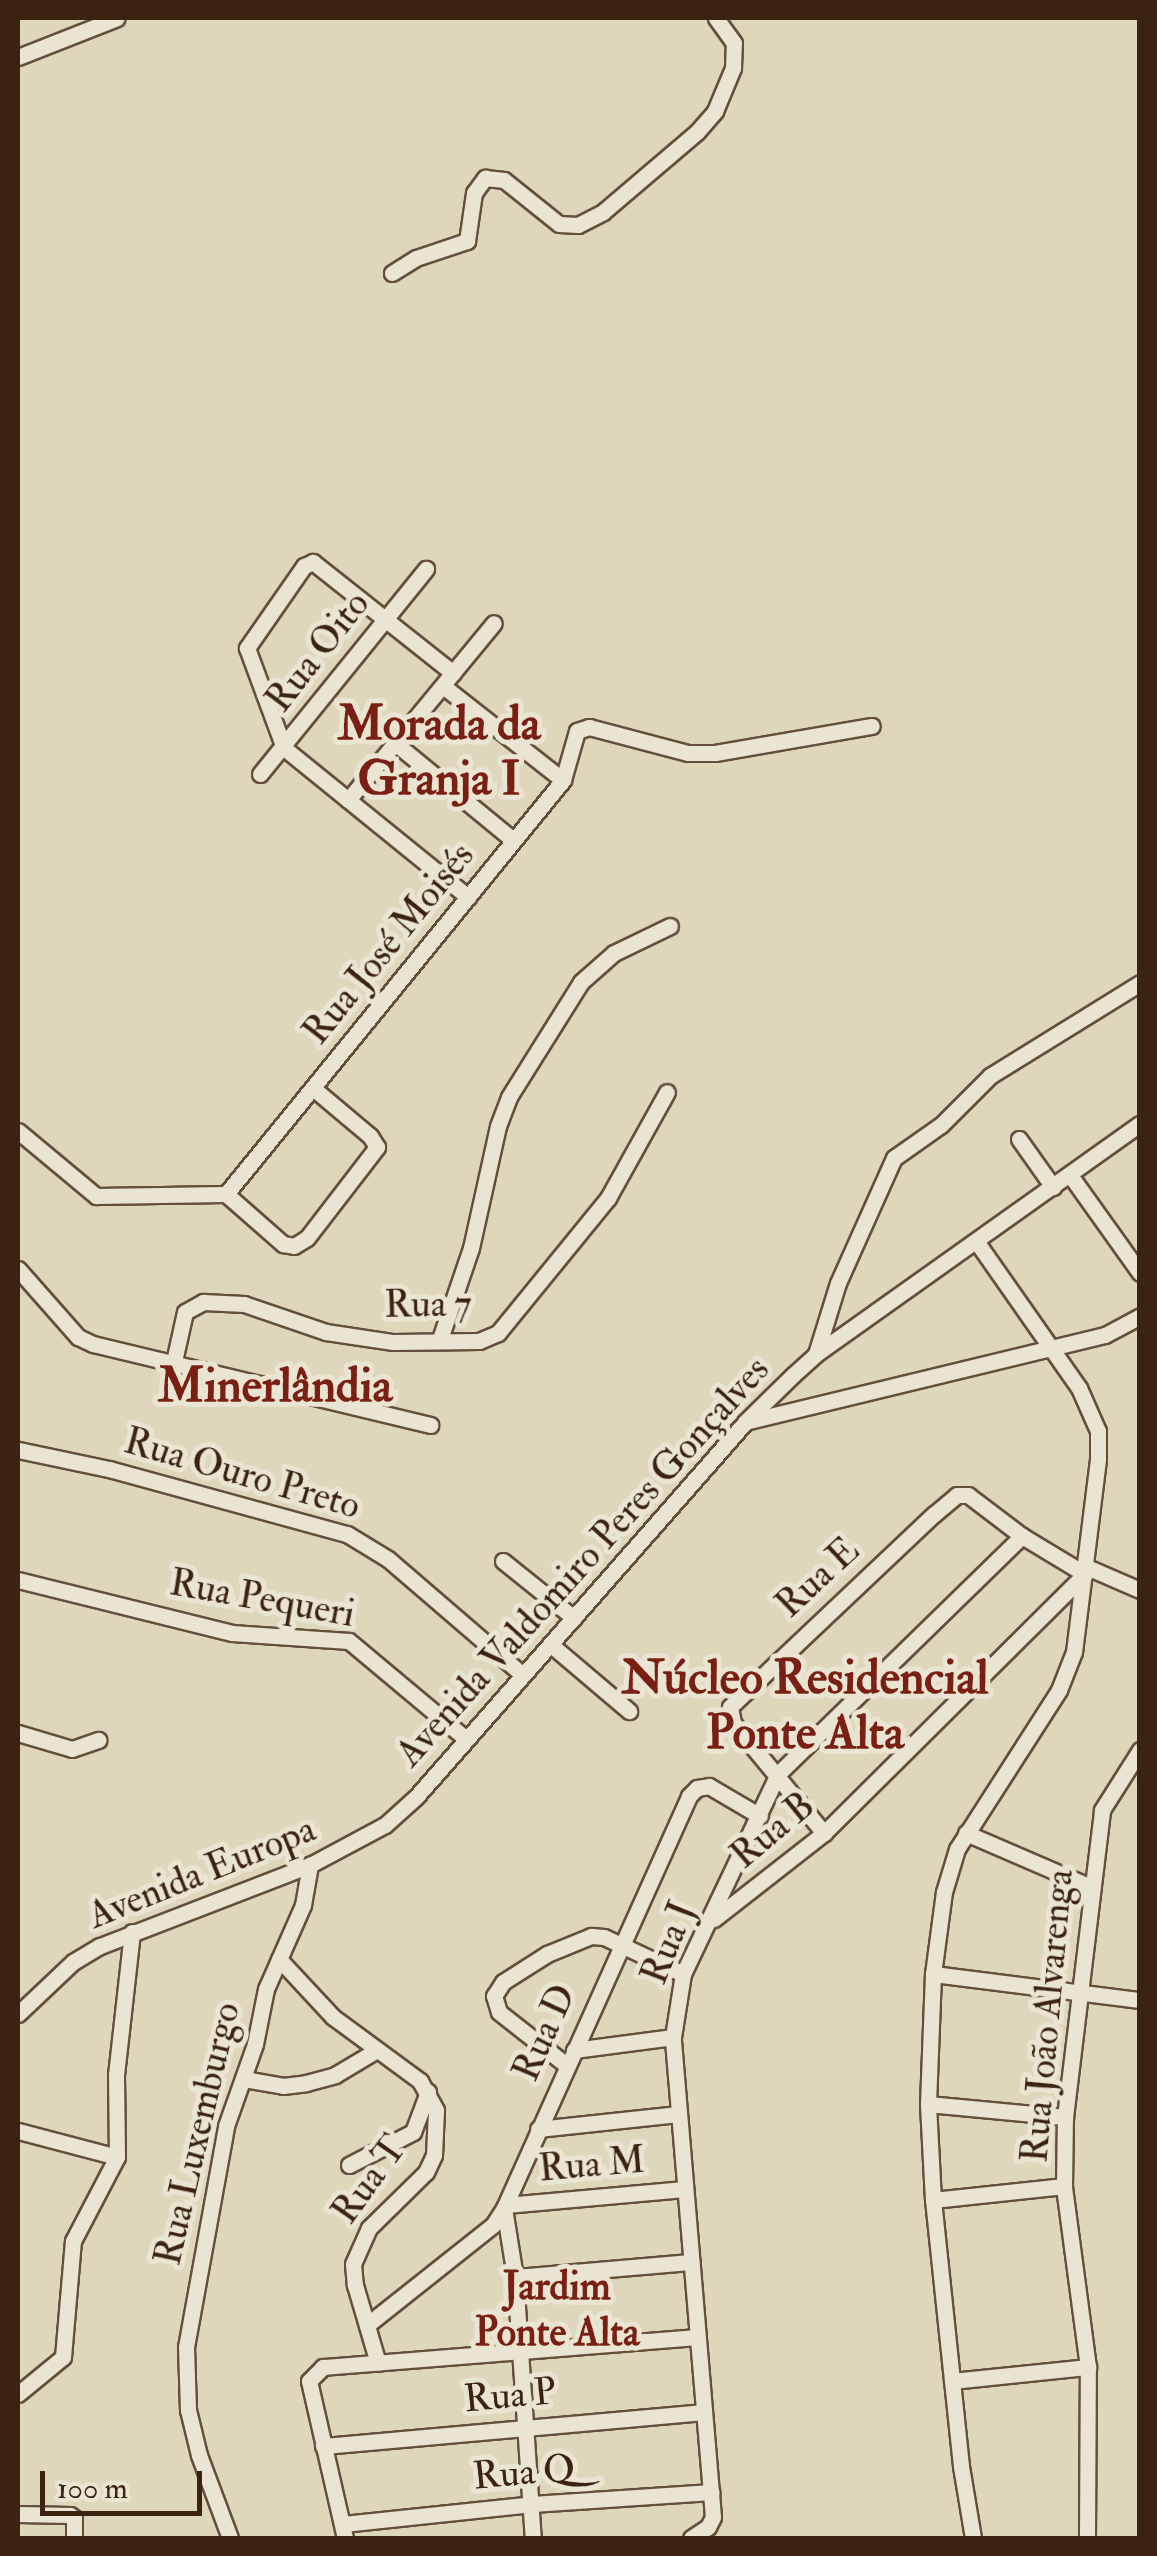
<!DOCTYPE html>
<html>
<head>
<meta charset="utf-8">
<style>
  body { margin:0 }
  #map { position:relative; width:1157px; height:2556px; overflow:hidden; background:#dfd7bc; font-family:"IM FELL Double Pica",serif }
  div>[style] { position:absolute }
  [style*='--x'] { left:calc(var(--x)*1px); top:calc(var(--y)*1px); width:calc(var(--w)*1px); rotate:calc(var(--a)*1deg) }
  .roads { filter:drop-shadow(2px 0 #644f3c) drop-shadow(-2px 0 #644f3c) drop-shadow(0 2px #644f3c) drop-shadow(0 -2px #644f3c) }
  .minor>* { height:15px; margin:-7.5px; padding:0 7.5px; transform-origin:7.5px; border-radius:7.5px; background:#eae5d3 }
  span { translate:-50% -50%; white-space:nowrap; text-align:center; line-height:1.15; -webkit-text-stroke:10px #eae5d3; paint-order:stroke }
  .street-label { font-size:38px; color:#3b2211 }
  .neighbourhood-label { font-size:40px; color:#7a1f14; font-weight:700 }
  .district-label { font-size:48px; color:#7a1f14; font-weight:700 }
  .frame { position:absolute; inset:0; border:20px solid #3b2211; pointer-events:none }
  .scale { position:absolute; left:40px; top:2471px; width:162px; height:45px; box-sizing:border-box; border:5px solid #3b2211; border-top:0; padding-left:12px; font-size:30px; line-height:35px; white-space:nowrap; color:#3b2211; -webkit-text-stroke:8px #eae5d3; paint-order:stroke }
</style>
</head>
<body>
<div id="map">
  <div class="roads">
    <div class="minor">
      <div style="--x:18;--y:57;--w:106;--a:-21.5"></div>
      <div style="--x:392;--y:273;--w:28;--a:-32"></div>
      <div style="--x:416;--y:258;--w:54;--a:-18.4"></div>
      <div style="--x:467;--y:241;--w:49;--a:-81.7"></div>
      <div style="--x:474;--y:193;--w:19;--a:-54"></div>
      <div style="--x:485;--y:178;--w:19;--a:6"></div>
      <div style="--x:504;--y:180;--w:70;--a:38.7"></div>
      <div style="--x:559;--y:224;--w:19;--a:3"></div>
      <div style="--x:578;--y:225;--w:28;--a:-27"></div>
      <div style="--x:603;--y:212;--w:123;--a:-40.4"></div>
      <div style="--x:697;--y:132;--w:28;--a:-49"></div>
      <div style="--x:715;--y:111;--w:47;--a:-67.3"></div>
      <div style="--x:733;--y:68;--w:25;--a:-88"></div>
      <div style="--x:734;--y:43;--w:31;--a:-126"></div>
      <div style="--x:453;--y:673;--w:179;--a:-141.6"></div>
      <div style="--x:313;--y:562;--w:10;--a:156"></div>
      <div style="--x:304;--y:566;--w:100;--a:124.8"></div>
      <div style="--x:247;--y:648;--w:107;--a:69.7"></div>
      <div style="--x:284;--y:748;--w:237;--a:39"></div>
      <div style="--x:443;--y:686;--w:152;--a:38.1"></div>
      <div style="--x:395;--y:743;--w:153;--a:39.4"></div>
      <div style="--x:260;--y:774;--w:264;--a:-51"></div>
      <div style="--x:348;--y:800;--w:229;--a:-50.5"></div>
      <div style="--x:18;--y:1131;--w:102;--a:39.8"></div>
      <div style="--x:96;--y:1196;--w:130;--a:-0.9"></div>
      <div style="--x:226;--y:1194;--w:534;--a:-50.85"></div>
      <div style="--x:563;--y:780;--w:51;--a:-74.1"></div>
      <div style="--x:577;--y:731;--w:13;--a:-18"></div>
      <div style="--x:589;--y:727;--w:102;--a:14.7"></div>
      <div style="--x:688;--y:753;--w:27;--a:0"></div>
      <div style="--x:715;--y:753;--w:159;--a:-9.8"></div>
      <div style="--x:1019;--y:1139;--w:59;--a:54.7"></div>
      <div style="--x:1070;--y:1175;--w:120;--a:54.5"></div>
      <div style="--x:226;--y:1194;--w:76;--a:41.3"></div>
      <div style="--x:283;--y:1244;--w:11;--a:10"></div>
      <div style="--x:294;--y:1246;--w:15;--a:-32"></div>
      <div style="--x:307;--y:1238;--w:115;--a:-52.4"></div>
      <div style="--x:377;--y:1147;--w:13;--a:-122"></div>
      <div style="--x:370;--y:1136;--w:73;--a:-140"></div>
      <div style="--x:18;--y:1269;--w:91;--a:48.6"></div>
      <div style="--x:78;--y:1337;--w:17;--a:25"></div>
      <div style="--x:93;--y:1344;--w:347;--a:13.5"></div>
      <div style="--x:440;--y:1339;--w:96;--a:-71.2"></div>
      <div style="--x:471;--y:1248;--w:125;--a:-77.5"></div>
      <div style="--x:498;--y:1126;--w:31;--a:-69"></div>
      <div style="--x:509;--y:1097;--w:136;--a:-57.9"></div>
      <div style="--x:581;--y:982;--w:44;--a:-41.3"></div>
      <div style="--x:614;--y:953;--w:62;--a:-25.7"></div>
      <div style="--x:816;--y:1354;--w:74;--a:-72.8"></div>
      <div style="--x:838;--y:1283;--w:137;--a:-65.9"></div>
      <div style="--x:894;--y:1158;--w:57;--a:-35.1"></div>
      <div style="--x:941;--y:1125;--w:69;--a:-45"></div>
      <div style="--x:990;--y:1076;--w:176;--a:-31.8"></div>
      <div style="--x:173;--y:1366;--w:55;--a:-77.5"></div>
      <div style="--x:185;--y:1312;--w:21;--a:-29"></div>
      <div style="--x:203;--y:1302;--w:41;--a:2.8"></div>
      <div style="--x:244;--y:1304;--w:87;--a:18.9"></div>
      <div style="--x:326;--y:1332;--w:68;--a:8.5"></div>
      <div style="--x:393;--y:1342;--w:86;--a:-0.7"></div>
      <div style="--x:479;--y:1341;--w:21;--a:-23"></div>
      <div style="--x:498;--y:1333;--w:174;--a:-50.8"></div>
      <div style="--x:608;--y:1198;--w:121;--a:-60.9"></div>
      <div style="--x:749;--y:1421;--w:366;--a:-13.6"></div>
      <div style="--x:1105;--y:1335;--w:40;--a:-28"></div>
      <div style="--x:18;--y:1450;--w:93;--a:11.8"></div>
      <div style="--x:109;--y:1469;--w:247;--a:15.3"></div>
      <div style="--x:347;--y:1534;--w:48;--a:31.4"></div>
      <div style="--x:388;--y:1559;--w:178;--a:40.7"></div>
      <div style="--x:503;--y:1561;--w:91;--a:38.8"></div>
      <div style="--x:1087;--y:1567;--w:58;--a:23.5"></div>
      <div style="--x:18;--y:1580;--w:220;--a:13.9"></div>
      <div style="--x:232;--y:1633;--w:117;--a:3.9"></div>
      <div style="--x:349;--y:1641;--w:153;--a:39.9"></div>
      <div style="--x:550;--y:1644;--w:104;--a:40.3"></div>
      <div style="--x:18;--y:1733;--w:56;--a:16.5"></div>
      <div style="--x:72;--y:1749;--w:28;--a:-19"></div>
      <div style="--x:966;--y:1833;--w:136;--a:23.4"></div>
      <div style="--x:714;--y:1919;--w:140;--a:-38"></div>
      <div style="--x:824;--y:1833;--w:368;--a:-44.8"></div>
      <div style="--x:1085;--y:1574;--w:74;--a:-148.9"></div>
      <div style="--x:1022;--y:1536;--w:68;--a:-142.8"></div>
      <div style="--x:968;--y:1495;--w:11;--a:180"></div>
      <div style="--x:957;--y:1495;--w:30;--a:140"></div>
      <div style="--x:934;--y:1514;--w:281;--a:136.6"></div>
      <div style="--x:730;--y:1707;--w:16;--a:79"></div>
      <div style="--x:733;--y:1723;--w:143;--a:50.4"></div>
      <div style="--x:279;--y:1959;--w:79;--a:47"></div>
      <div style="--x:333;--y:2017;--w:108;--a:36.3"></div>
      <div style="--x:420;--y:2081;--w:33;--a:61"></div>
      <div style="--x:436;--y:2110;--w:45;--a:92.5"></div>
      <div style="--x:434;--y:2155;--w:19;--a:115"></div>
      <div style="--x:426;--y:2172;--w:80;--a:135.5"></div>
      <div style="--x:369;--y:2228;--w:39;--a:114"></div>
      <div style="--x:353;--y:2264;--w:21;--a:85"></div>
      <div style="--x:355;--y:2285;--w:81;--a:73.6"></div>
      <div style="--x:933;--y:1974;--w:209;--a:7.2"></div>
      <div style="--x:18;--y:2014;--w:76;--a:-43.4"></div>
      <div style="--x:73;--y:1962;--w:31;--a:-31"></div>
      <div style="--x:100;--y:1946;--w:225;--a:-21.1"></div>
      <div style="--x:310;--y:1865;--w:85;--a:-28.1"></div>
      <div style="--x:385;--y:1825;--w:42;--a:-42.1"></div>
      <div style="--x:416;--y:1797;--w:499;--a:-48.7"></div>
      <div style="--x:745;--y:1422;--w:67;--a:-44.4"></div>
      <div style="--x:793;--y:1375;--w:31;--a:-42"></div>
      <div style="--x:816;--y:1354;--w:397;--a:-35.4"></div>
      <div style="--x:574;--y:2050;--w:100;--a:-7.5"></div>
      <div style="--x:565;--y:2064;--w:84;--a:-141.8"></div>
      <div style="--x:499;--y:2012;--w:17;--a:-107"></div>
      <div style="--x:494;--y:1996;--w:17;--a:-57"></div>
      <div style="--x:503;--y:1982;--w:52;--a:-32.5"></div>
      <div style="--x:547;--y:1954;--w:48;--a:-22.2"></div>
      <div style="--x:591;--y:1936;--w:13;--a:4"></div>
      <div style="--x:604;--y:1937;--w:87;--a:25.1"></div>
      <div style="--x:244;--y:2079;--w:40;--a:10"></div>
      <div style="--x:283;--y:2086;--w:23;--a:-7"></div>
      <div style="--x:306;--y:2083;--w:30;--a:-15"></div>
      <div style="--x:335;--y:2075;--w:49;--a:-30.8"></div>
      <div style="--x:928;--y:2104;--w:138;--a:5.4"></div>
      <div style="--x:538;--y:2129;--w:141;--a:-6.1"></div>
      <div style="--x:18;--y:2131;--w:102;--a:14.7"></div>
      <div style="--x:349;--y:2165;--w:72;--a:-27.3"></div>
      <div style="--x:413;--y:2132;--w:43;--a:-69.4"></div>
      <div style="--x:933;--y:2200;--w:132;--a:-6.1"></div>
      <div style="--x:506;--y:2205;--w:179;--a:-5.1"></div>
      <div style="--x:504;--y:2208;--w:70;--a:80.9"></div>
      <div style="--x:515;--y:2277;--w:262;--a:86.1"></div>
      <div style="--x:515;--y:2277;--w:177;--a:-4.9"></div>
      <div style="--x:367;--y:2325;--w:161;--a:-38.4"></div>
      <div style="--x:493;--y:2225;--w:20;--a:-57"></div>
      <div style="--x:504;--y:2208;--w:452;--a:-65.8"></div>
      <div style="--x:689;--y:1796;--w:11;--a:-45"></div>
      <div style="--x:697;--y:1788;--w:12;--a:-9"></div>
      <div style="--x:709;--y:1786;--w:59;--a:30.5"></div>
      <div style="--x:952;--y:2381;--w:137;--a:-5.9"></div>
      <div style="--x:18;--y:2394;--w:58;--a:-39.4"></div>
      <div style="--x:63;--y:2357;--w:116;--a:-85.1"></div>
      <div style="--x:73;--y:2241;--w:95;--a:-62.4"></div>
      <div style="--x:117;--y:2157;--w:82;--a:-90.7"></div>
      <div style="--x:116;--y:2075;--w:144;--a:-83.6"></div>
      <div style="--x:323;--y:2446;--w:381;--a:-5.1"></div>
      <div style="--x:18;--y:2514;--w:52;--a:1.1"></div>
      <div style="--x:70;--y:2515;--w:5;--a:37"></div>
      <div style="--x:74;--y:2518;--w:20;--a:90"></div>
      <div style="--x:343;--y:2524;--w:190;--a:-6"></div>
      <div style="--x:532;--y:2504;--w:180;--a:-3.8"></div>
      <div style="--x:230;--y:2538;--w:89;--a:-110.5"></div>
      <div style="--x:199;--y:2455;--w:46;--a:-103.7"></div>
      <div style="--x:188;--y:2410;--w:63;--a:-91.8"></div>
      <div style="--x:186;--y:2347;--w:225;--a:-79.7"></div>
      <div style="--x:226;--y:2126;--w:87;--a:-70.5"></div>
      <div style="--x:255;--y:2044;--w:56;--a:-78.7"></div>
      <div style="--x:266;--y:1989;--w:92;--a:-66.2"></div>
      <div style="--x:303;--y:1905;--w:41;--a:-80.1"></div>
      <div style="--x:345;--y:2538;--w:161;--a:-102.9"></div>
      <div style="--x:309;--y:2381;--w:20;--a:-45"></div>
      <div style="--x:323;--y:2367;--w:374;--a:-4.6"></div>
      <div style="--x:691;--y:2538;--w:20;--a:-33"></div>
      <div style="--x:708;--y:2527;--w:11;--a:-63"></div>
      <div style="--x:713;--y:2517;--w:482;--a:-94.8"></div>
      <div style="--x:673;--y:2037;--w:64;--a:-81"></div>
      <div style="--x:683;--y:1974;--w:221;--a:-64.6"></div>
      <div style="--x:778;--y:1774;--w:341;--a:-44.3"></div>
      <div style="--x:973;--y:2538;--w:73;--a:-99.5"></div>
      <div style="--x:961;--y:2466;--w:267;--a:-96"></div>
      <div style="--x:933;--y:2200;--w:96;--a:-93"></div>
      <div style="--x:928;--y:2104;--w:130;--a:-87.8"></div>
      <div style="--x:933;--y:1974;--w:83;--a:-82.4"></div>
      <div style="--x:944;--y:1892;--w:45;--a:-73.2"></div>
      <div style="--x:957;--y:1849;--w:189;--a:-57.3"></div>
      <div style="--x:1059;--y:1690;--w:41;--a:-68.5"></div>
      <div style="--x:1074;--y:1652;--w:195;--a:-82.9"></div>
      <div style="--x:1098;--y:1458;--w:27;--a:-90"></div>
      <div style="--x:1098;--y:1431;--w:47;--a:-113.8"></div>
      <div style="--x:1079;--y:1388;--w:179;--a:-125"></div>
      <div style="--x:1087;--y:2538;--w:171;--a:-89.7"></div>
      <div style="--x:1088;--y:2367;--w:183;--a:-97.6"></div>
      <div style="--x:1064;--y:2186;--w:69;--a:-89.2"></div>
      <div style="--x:1065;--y:2117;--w:309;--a:-83.1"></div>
      <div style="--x:1102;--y:1810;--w:71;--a:-57.7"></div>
    </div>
  </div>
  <div class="street-label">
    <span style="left:318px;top:652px;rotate:-52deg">Rua Oito</span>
    <span style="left:389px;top:944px;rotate:-51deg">Rua José Moisés</span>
    <span style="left:428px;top:1305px;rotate:-1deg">Rua 7</span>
    <span style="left:242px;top:1474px;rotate:16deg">Rua Ouro Preto</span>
    <span style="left:583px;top:1562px;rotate:-48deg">Avenida Valdomiro Peres Gonçalves</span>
    <span style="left:818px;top:1578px;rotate:-43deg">Rua E</span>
    <span style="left:262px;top:1599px;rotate:10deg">Rua Pequeri</span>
    <span style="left:773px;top:1831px;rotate:-40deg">Rua B</span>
    <span style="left:202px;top:1873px;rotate:-22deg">Avenida Europa</span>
    <span style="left:669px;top:1943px;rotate:-68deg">Rua J</span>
    <span style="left:1048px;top:2016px;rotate:-85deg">Rua João Alvarenga</span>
    <span style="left:545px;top:2033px;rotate:-66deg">Rua D</span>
    <span style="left:198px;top:2134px;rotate:-77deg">Rua Luxemburgo</span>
    <span style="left:592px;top:2165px;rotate:-5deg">Rua M</span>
    <span style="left:370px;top:2180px;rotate:-54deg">Rua T</span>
    <span style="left:510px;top:2396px;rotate:-5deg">Rua P</span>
    <span style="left:524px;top:2473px;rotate:-5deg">Rua Q</span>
  </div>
  <div class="neighbourhood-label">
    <span style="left:557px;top:2310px">Jardim<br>Ponte Alta</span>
  </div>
  <div class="district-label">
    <span style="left:439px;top:752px">Morada da<br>Granja I</span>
    <span style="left:275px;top:1387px">Minerlândia</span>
    <span style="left:805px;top:1706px">Núcleo Residencial<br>Ponte Alta</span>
  </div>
  <div class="frame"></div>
  <div class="scale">100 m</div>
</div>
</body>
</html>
